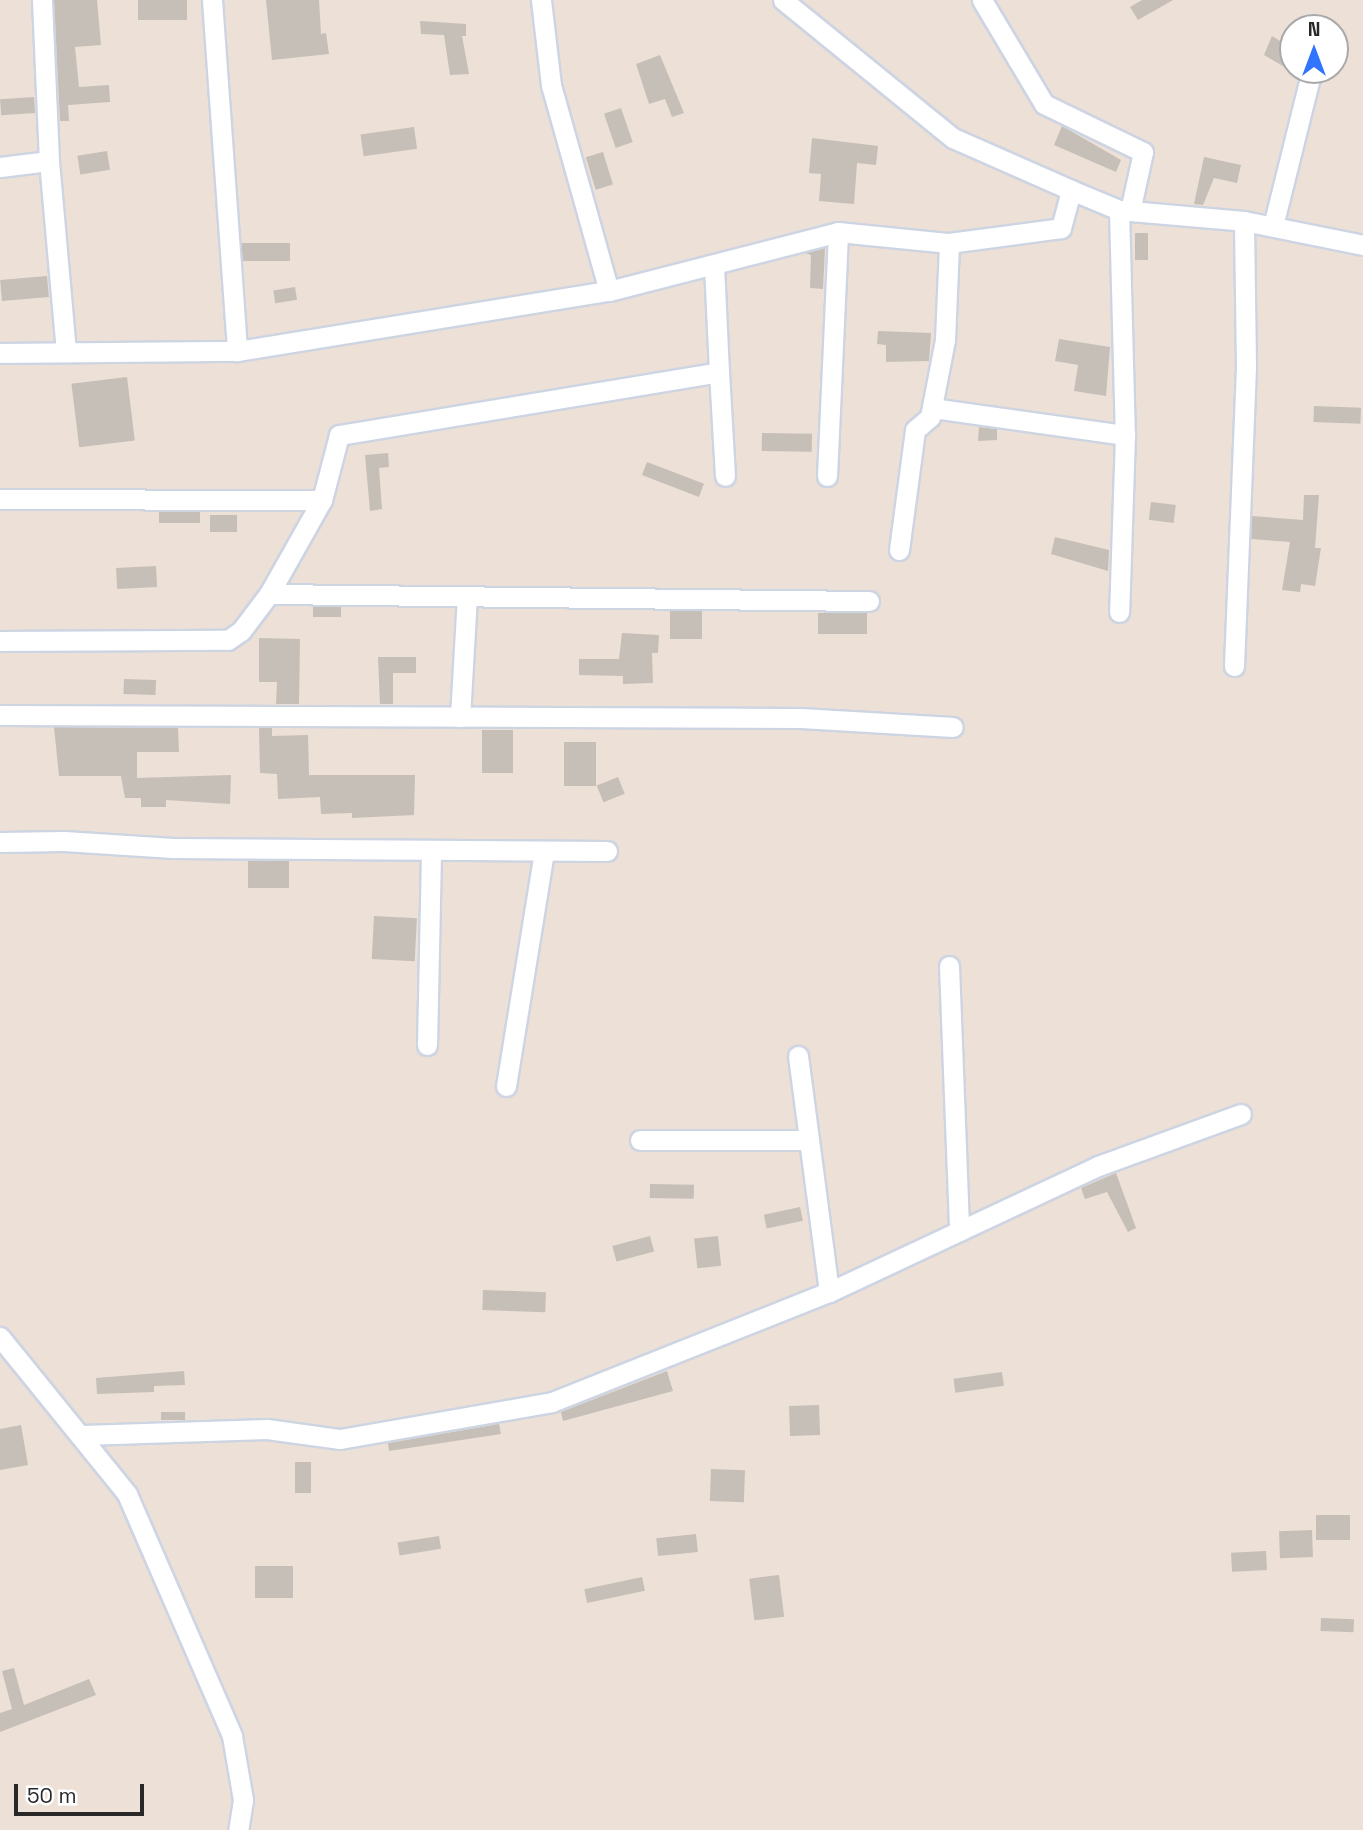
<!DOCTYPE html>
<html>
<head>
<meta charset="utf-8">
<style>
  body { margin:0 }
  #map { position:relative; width:1363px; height:1830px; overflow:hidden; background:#ece0d7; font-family:"Space Grotesk",sans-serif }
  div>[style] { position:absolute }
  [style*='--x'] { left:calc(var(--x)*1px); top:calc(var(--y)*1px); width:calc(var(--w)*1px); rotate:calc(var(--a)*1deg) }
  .building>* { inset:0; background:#c6bfb7; transform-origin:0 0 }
  .roads { filter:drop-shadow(2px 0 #cdd4e2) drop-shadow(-2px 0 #cdd4e2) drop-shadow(0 2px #cdd4e2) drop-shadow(0 -2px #cdd4e2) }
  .street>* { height:19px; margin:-9.5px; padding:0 9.5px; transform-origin:9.5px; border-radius:9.5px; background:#fff }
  span { translate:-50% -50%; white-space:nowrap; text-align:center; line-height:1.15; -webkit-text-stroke:5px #fff; paint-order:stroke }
  .north { position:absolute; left:1279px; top:14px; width:70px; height:70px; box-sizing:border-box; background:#fff; border:2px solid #a9a9a9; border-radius:50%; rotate:0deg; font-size:19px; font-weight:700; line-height:28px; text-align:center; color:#282828 }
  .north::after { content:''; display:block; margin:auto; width:24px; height:32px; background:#3174ff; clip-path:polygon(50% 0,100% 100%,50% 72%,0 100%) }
  .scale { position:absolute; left:14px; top:1784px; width:130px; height:32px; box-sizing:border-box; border:4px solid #282828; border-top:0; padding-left:9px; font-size:21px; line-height:24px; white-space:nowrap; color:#282828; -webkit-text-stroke:5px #fff; paint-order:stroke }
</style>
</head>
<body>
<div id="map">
  <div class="building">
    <div style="clip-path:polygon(54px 0,97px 0,101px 45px,75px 47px,79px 87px,109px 85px,110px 102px,68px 105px,69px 121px,60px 121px)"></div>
    <div style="left:138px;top:0;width:49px;height:20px"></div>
    <div style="clip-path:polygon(266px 0,319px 0,321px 34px,326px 33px,329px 54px,272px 60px)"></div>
    <div style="clip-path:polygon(1142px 0,1173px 0,1138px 20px,1130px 7px)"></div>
    <div style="clip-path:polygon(420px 21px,466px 24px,466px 36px,462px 36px,469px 74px,450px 75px,444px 35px,421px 34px)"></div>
    <div style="clip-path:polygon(1272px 36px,1293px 49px,1293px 72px,1264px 55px)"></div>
    <div style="clip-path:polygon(660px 55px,684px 113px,672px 117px,665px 99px,649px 104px,636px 64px)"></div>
    <div style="left:34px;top:97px;width:16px;height:34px;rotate:86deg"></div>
    <div style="left:621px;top:108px;width:36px;height:18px;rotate:71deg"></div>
    <div style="clip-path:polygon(1062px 126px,1121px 160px,1116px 172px,1054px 145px)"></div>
    <div style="left:414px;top:127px;width:22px;height:54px;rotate:82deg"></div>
    <div style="clip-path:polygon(812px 138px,878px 146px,876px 165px,857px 163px,854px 204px,819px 201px,821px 174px,809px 173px)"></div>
    <div style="left:107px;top:151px;width:19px;height:30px;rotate:81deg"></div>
    <div style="left:603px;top:152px;width:34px;height:18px;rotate:73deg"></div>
    <div style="clip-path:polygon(1204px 157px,1241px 165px,1237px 183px,1214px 178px,1203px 205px,1194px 204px)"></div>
    <div style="left:1135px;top:233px;width:13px;height:27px"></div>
    <div style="left:290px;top:243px;width:18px;height:48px;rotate:90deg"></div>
    <div style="clip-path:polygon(825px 248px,823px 289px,810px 288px,811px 255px,805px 253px)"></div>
    <div style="left:47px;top:276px;width:21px;height:47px;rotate:85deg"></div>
    <div style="left:295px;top:287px;width:13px;height:22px;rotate:81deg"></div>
    <div style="clip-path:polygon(878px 331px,931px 333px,929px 361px,886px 362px,886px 345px,877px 344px)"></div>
    <div style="clip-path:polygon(1059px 339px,1110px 347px,1106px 396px,1074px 391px,1078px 365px,1055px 361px)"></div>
    <div style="left:127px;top:377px;width:64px;height:56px;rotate:83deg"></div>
    <div style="left:1314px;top:406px;width:47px;height:16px;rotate:2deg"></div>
    <div style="clip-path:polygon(979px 427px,997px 429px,997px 440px,978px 441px)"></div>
    <div style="left:762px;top:433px;width:50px;height:18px;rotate:1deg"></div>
    <div style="clip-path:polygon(388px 453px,389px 467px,379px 468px,382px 509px,370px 511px,365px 455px)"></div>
    <div style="left:647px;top:462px;width:61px;height:14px;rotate:21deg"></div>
    <div style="clip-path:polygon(1304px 495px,1319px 495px,1315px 548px,1321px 548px,1315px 586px,1301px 584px,1300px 592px,1282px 590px,1290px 542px,1251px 539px,1252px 516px,1303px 520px)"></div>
    <div style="left:1151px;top:502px;width:25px;height:18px;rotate:7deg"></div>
    <div style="left:159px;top:512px;width:41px;height:11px"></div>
    <div style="left:210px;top:515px;width:27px;height:17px"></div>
    <div style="clip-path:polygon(1055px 537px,1109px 550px,1108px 571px,1051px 554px)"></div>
    <div style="left:156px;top:566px;width:21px;height:40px;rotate:87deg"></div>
    <div style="left:313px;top:607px;width:28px;height:10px"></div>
    <div style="left:670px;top:611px;width:32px;height:28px"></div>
    <div style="left:818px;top:613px;width:49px;height:21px"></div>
    <div style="clip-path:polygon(622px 633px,659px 635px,658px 653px,652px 653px,653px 683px,623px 684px,623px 676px,579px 675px,579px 659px,619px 659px)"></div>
    <div style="clip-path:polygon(259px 638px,300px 639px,299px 704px,276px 704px,277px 682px,259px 682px)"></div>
    <div style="clip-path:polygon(378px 657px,416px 657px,416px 673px,393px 673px,393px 704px,380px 704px)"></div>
    <div style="left:124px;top:679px;width:32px;height:15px;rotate:2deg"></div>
    <div style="clip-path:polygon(54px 727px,178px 728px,179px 752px,137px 752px,137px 778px,231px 775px,230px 804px,166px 800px,166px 807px,141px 807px,141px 798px,125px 798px,121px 776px,59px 776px)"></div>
    <div style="clip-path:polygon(259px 728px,272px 728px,272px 736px,308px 735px,309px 775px,415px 775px,414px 815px,352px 818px,352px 813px,321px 814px,320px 797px,278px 799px,277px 774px,260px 773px)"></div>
    <div style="left:482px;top:730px;width:31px;height:43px"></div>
    <div style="left:564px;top:742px;width:32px;height:44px"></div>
    <div style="left:618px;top:777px;width:18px;height:23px;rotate:68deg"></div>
    <div style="left:248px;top:861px;width:41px;height:27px"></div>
    <div style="left:374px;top:916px;width:43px;height:43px;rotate:3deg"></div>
    <div style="clip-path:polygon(1116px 1173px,1136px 1228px,1128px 1232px,1107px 1192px,1085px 1199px,1081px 1188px)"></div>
    <div style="left:650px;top:1184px;width:44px;height:14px;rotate:1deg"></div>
    <div style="left:800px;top:1207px;width:14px;height:37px;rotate:78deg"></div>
    <div style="left:650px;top:1236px;width:16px;height:39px;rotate:75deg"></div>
    <div style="left:718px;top:1236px;width:30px;height:24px;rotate:84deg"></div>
    <div style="left:483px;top:1290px;width:63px;height:20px;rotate:2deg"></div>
    <div style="clip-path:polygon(184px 1371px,185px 1385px,154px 1386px,154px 1392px,97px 1394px,96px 1378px)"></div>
    <div style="clip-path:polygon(667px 1371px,673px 1391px,563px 1421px,561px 1412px)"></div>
    <div style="left:1002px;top:1372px;width:14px;height:49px;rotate:82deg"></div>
    <div style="left:819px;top:1405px;width:30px;height:30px;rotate:88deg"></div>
    <div style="left:161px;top:1412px;width:24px;height:8px"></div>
    <div style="clip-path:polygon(499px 1424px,501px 1434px,389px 1451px,388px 1443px)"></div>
    <div style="clip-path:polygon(21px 1425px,28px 1465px,0 1470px,0 1429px)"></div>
    <div style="left:295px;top:1462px;width:16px;height:31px"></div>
    <div style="left:711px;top:1469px;width:34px;height:32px;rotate:2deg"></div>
    <div style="left:1316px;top:1515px;width:34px;height:25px"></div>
    <div style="left:1312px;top:1530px;width:27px;height:33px;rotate:88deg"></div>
    <div style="left:696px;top:1534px;width:18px;height:40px;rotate:84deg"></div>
    <div style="left:439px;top:1536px;width:13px;height:42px;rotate:81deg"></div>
    <div style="left:1266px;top:1551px;width:19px;height:35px;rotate:87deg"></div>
    <div style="left:255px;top:1566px;width:38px;height:32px"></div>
    <div style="left:779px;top:1575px;width:42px;height:30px;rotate:83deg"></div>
    <div style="left:642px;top:1577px;width:14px;height:59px;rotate:78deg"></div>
    <div style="left:1321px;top:1618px;width:33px;height:13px;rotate:2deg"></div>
    <div style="clip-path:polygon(14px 1668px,24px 1705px,89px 1679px,96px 1695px,0 1732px,0 1713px,12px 1709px,2px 1671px)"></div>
  </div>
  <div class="roads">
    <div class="street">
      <div style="--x:212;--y:0;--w:352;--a:85.9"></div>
      <div style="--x:541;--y:0;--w:86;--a:83.3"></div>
      <div style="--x:551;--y:85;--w:214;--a:74.3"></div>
      <div style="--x:783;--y:0;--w:219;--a:39.1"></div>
      <div style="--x:953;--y:138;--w:129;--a:23.8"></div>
      <div style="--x:1071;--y:190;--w:52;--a:22.6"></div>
      <div style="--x:1119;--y:210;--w:125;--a:5"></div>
      <div style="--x:1244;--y:221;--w:121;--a:11.4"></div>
      <div style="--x:982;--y:0;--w:121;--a:59.2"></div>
      <div style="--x:1044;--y:104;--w:110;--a:25.9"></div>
      <div style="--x:1143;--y:152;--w:60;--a:102.4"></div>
      <div style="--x:49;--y:161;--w:192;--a:84.9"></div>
      <div style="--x:0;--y:167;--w:49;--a:-7"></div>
      <div style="--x:49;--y:161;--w:161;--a:-92.5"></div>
      <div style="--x:1119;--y:210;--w:225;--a:88.5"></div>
      <div style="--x:1125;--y:435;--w:177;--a:91.9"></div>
      <div style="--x:1273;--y:226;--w:161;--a:-76"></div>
      <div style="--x:0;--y:353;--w:237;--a:-0.5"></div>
      <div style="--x:237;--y:351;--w:377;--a:-9.2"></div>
      <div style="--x:609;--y:291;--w:236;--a:-14.4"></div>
      <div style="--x:838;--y:232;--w:112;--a:5.7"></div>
      <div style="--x:949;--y:243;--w:113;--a:-7.6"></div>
      <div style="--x:1061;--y:228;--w:39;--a:-75"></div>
      <div style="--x:719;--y:372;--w:104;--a:86.7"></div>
      <div style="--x:932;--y:408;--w:195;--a:8"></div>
      <div style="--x:827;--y:476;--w:244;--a:-87.4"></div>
      <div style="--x:0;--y:499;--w:322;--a:0.2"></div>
      <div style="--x:899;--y:550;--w:121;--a:-82.4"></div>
      <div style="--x:915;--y:430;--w:20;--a:-41"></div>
      <div style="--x:930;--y:417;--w:78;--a:-79"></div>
      <div style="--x:945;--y:340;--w:97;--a:-87.6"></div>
      <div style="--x:269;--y:594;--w:600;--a:0.67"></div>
      <div style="--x:0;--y:641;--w:228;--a:-0.3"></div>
      <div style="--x:228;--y:640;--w:16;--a:-35"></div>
      <div style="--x:241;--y:631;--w:46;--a:-52.9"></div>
      <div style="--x:269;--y:594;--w:108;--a:-60.6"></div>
      <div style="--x:322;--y:500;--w:67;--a:-75.3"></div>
      <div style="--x:339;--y:435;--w:385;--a:-9.4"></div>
      <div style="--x:719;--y:372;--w:106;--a:-92.7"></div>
      <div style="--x:1234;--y:666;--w:299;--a:-87.7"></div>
      <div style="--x:1246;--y:367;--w:146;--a:-90.8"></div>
      <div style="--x:0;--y:715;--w:801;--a:0.21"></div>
      <div style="--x:801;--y:718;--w:152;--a:3.4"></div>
      <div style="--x:460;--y:717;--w:121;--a:-86.7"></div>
      <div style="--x:0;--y:842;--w:64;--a:-0.9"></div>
      <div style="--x:64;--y:841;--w:109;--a:3.7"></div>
      <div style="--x:173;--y:848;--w:434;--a:0.4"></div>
      <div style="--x:949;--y:966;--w:265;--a:87.8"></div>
      <div style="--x:427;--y:1045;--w:194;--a:-88.8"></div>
      <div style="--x:798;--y:1056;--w:238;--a:82.5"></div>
      <div style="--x:506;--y:1086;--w:238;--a:-80.8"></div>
      <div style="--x:640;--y:1140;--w:169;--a:0"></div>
      <div style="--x:0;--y:1337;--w:202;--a:51"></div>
      <div style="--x:127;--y:1494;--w:264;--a:66.5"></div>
      <div style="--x:232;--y:1736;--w:65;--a:80.2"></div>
      <div style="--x:243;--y:1800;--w:30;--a:99"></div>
      <div style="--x:83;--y:1435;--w:184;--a:-1.9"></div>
      <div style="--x:267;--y:1429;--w:74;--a:7.8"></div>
      <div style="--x:340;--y:1439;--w:215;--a:-9.9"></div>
      <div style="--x:552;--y:1402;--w:298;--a:-21.7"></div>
      <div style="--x:829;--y:1292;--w:297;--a:-25.1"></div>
      <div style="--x:1098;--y:1166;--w:152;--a:-20"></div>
    </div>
  </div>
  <div class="north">N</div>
  <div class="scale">50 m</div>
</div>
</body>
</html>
